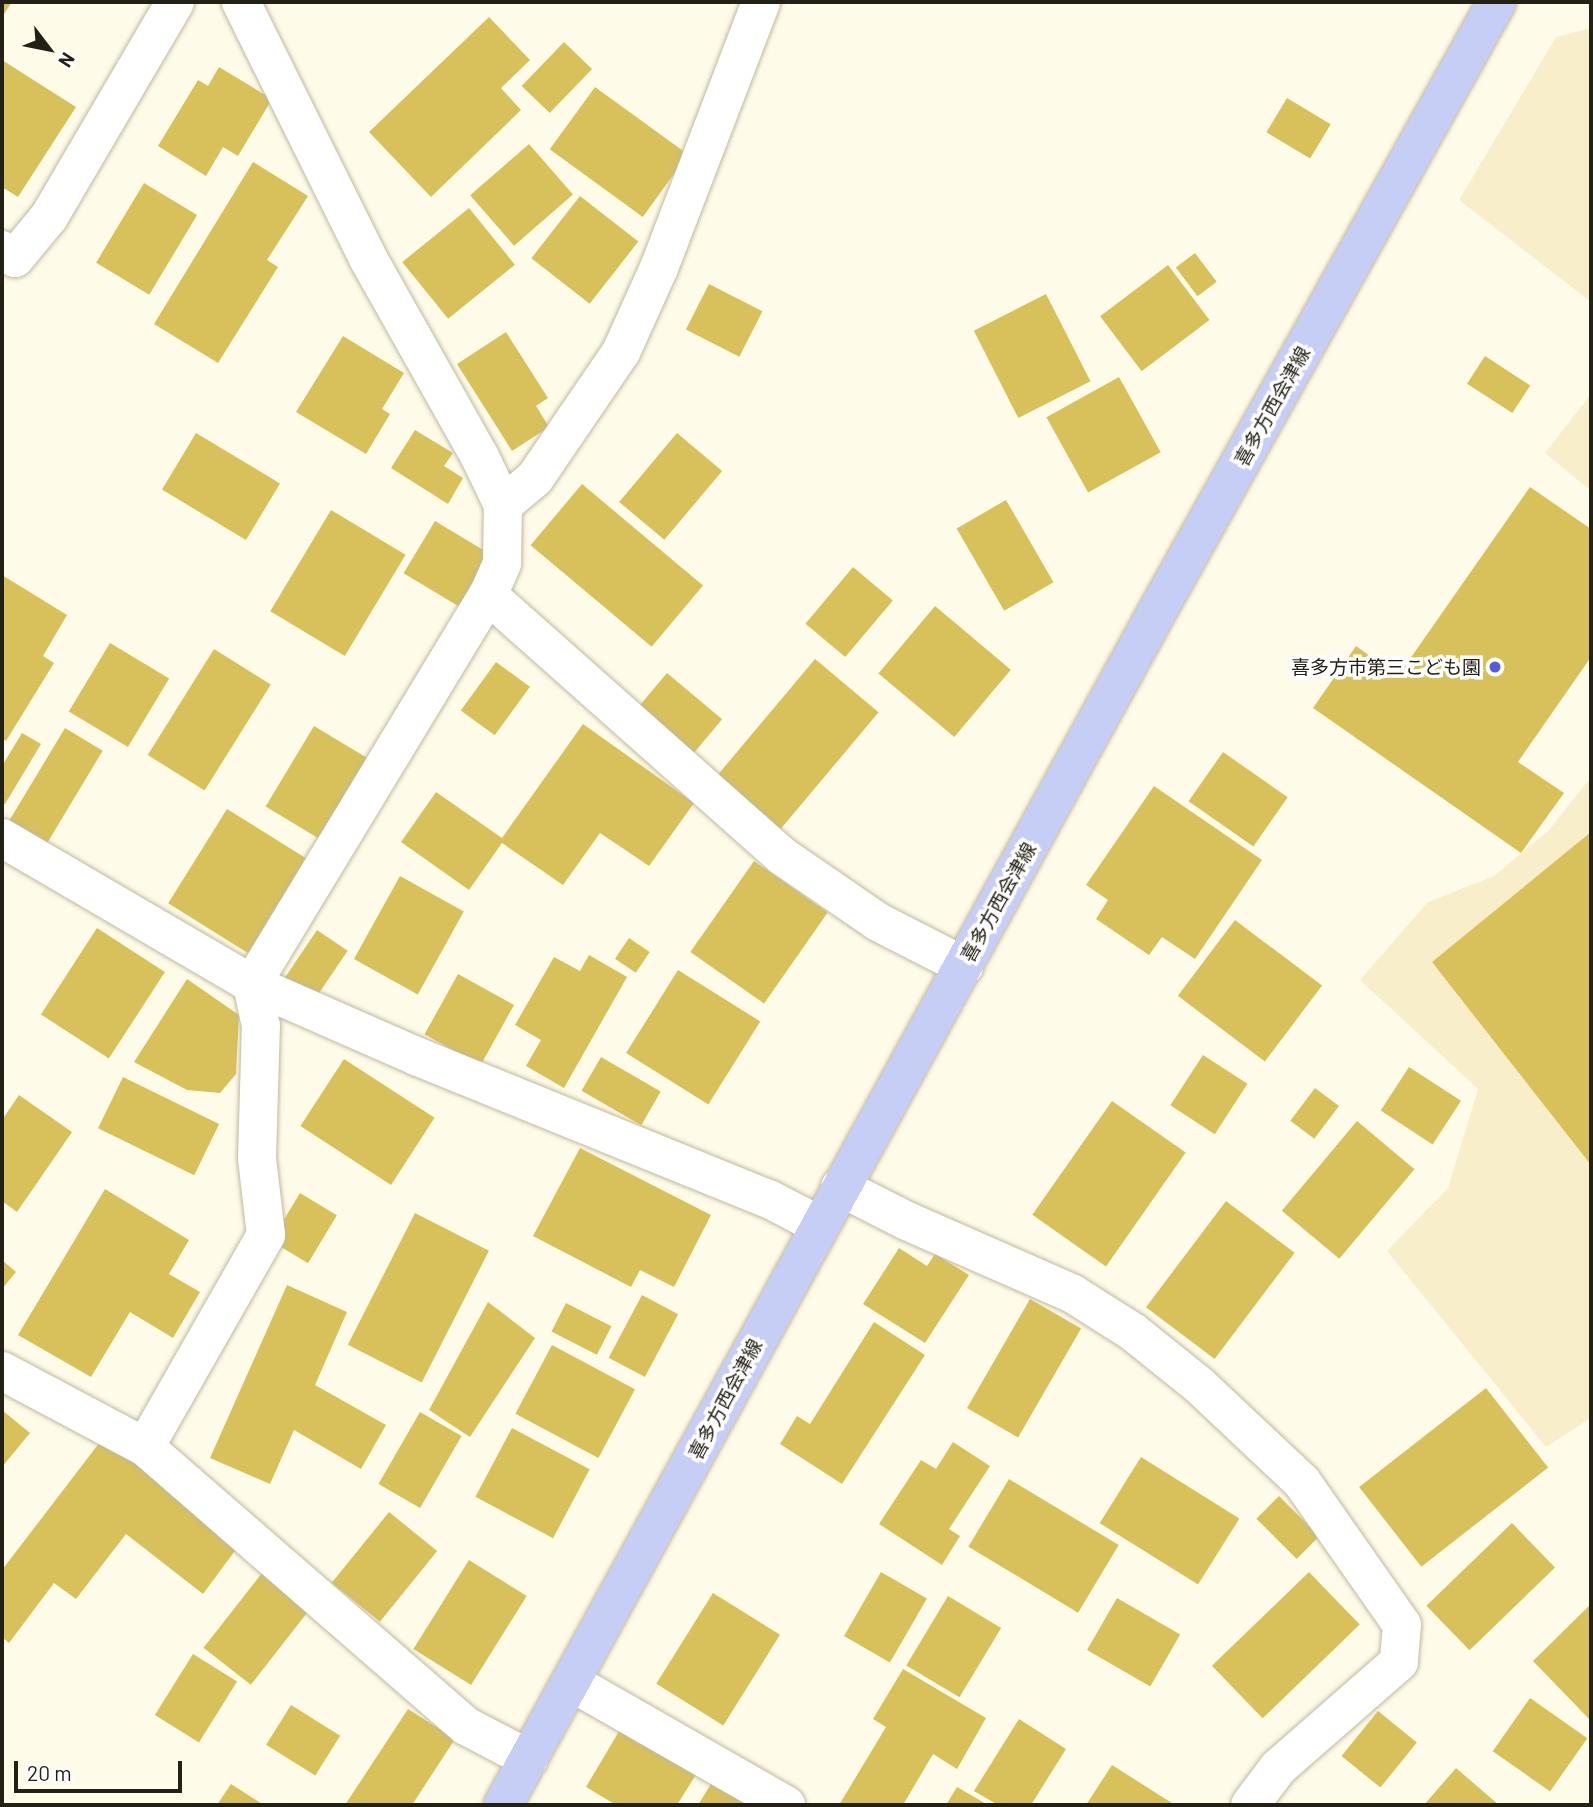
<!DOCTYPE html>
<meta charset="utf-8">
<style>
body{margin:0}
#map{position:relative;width:1593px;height:1807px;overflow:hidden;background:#fffbe9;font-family:Barlow,"Noto Sans JP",sans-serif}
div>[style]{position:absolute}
.built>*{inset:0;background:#f8efca}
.building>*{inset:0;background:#d8c15b;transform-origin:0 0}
.roads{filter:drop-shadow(0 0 2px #c0b99c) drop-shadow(0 0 2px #c0b99c)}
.minor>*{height:38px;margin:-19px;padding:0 19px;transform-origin:19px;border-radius:19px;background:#fff}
.major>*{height:38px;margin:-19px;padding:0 19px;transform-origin:19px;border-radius:19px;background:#c7cef6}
.dots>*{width:19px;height:19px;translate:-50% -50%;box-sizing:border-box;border:4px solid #fff;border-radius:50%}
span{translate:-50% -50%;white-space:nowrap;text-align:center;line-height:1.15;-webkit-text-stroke:7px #fff;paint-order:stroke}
.street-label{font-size:19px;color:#232015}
.poi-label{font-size:19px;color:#232015}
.right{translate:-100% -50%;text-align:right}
.frame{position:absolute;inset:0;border:4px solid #232015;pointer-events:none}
.north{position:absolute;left:14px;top:14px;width:70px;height:70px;-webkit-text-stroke:5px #fff;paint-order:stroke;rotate:122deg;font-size:19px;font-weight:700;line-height:28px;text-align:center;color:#232015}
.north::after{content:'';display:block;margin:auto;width:24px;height:32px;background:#232015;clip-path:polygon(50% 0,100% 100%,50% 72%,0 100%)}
.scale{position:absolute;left:14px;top:1761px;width:168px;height:32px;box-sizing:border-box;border:4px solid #232015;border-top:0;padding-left:9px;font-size:21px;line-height:24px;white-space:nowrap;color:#232015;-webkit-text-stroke:5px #fff;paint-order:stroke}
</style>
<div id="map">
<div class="built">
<i style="clip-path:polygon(1591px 28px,1591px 302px,1459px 200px,1556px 37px)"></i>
<i style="clip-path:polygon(1591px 394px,1591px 491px,1545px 453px)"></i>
<i style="clip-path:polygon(1591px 777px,1591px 1418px,1546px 1447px,1387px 1251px,1448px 1188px,1478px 1089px,1360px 980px,1428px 902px,1494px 876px,1548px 831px)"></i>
</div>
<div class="building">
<i style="clip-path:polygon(2px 2px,12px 2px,2px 17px)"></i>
<i style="clip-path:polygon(489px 17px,530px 60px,501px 88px,521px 110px,431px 197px,369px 132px)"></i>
<i style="left:564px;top:42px;width:39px;height:61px;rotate:44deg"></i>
<i style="clip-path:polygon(2px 60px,76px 107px,18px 197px,2px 187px)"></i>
<i style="clip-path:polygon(219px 67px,272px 99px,238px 156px,223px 147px,206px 176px,158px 146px,198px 80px,208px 86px)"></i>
<i style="left:595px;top:87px;width:115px;height:77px;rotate:36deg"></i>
<i style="left:1287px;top:98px;width:51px;height:40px;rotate:31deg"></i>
<i style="left:529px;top:144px;width:67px;height:78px;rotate:49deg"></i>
<i style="clip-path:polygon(253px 162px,308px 196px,267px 260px,278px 267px,218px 363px,154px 324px)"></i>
<i style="left:144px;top:183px;width:62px;height:93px;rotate:31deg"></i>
<i style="left:580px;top:196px;width:74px;height:79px;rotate:38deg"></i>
<i style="left:469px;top:208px;width:73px;height:86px;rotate:51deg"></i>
<i style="left:1195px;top:253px;width:36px;height:24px;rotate:53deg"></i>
<i style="left:1168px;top:265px;width:69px;height:85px;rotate:53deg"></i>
<i style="left:709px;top:284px;width:60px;height:51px;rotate:27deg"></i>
<i style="left:1046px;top:294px;width:98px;height:81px;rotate:63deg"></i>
<i style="clip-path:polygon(506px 332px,548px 398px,536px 406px,549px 427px,512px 451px,457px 364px)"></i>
<i style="clip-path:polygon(343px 336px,404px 373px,382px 409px,390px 414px,366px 454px,296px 412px)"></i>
<i style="left:1485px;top:356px;width:54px;height:33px;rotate:33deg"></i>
<i style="left:1119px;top:377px;width:86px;height:83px;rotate:61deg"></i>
<i style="clip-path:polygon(415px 430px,453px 453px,444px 466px,463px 478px,448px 504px,391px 468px)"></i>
<i style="left:196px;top:433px;width:98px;height:66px;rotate:31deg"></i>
<i style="left:677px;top:433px;width:59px;height:90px;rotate:40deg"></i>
<i style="left:582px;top:484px;width:158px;height:80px;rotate:40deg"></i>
<i style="clip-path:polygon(1530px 487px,1591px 529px,1591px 657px,1518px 762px,1564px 793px,1521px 853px,1313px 708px,1356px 646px,1398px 676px)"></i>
<i style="left:1006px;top:500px;width:95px;height:57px;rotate:60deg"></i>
<i style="left:331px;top:510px;width:87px;height:118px;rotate:31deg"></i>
<i style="left:435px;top:521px;width:66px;height:61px;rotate:31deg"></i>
<i style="left:853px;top:567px;width:52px;height:74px;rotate:40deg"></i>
<i style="clip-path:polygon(2px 575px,67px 615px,43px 656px,54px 663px,6px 741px,2px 738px)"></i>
<i style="left:935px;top:606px;width:99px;height:88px;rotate:40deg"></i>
<i style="left:110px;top:643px;width:69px;height:80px;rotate:31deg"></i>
<i style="left:214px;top:649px;width:67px;height:125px;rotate:32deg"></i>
<i style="left:815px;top:659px;width:83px;height:155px;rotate:40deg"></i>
<i style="left:496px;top:662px;width:42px;height:60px;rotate:36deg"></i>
<i style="left:667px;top:673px;width:72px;height:52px;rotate:40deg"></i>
<i style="clip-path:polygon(583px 724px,694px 803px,649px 866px,600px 833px,563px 885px,502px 843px,469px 890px,401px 842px,436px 792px,502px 838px)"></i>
<i style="left:314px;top:726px;width:77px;height:94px;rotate:31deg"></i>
<i style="left:65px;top:728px;width:44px;height:108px;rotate:31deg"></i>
<i style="clip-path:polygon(22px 733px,41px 744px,5px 804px,2px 803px,2px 766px)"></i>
<i style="left:1223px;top:752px;width:79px;height:60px;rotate:35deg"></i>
<i style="clip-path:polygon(1154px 786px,1262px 860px,1195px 959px,1162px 937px,1149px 955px,1096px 919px,1108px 900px,1086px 885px)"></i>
<i style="left:227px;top:809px;width:102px;height:111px;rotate:32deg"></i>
<i style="clip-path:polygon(1591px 832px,1591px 1165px,1432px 962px)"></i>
<i style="left:754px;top:861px;width:90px;height:111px;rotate:35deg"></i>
<i style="left:400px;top:876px;width:73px;height:95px;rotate:29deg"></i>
<i style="left:1235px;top:920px;width:109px;height:95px;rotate:37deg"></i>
<i style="left:97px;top:928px;width:81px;height:103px;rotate:33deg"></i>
<i style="left:317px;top:930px;width:37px;height:59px;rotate:34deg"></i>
<i style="left:629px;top:938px;width:25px;height:25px;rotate:34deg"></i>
<i style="clip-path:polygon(589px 955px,627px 977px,564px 1088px,526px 1066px,541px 1040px,515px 1025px,554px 957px,580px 971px)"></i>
<i style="left:678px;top:970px;width:97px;height:98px;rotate:32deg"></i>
<i style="left:458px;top:974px;width:64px;height:69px;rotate:29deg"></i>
<i style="clip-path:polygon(187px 979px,239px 1015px,236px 1074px,220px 1093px,187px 1090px,134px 1062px)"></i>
<i style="left:1203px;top:1055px;width:53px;height:60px;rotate:33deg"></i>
<i style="left:601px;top:1057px;width:69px;height:39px;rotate:30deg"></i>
<i style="left:344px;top:1059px;width:108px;height:80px;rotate:33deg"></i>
<i style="left:1409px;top:1067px;width:62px;height:52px;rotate:33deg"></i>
<i style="left:123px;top:1077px;width:107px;height:57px;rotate:26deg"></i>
<i style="left:1315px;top:1088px;width:30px;height:41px;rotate:37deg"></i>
<i style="clip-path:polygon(19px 1095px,72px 1132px,17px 1212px,2px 1201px,2px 1120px)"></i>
<i style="left:1112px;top:1101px;width:90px;height:139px;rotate:35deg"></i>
<i style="left:1357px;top:1121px;width:75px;height:117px;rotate:40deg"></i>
<i style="clip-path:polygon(580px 1148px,711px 1215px,674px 1287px,640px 1270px,631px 1287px,533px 1236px)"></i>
<i style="clip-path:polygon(105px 1189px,189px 1240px,169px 1274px,200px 1292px,173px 1338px,130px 1312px,91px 1377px,18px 1335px)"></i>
<i style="left:300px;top:1193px;width:43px;height:56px;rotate:31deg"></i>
<i style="left:1226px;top:1201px;width:86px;height:133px;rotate:37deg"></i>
<i style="left:415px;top:1213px;width:83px;height:148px;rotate:27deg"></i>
<i style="clip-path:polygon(899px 1248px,927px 1266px,935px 1254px,969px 1275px,925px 1343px,863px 1304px)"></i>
<i style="clip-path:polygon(2px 1260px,16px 1272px,2px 1289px)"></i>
<i style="clip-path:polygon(287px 1285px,347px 1312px,315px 1385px,386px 1425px,361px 1469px,294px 1430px,270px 1484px,210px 1458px)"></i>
<i style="left:642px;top:1295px;width:41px;height:71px;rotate:28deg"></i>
<i style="left:1030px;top:1299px;width:59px;height:126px;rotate:30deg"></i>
<i style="clip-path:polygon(488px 1302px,535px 1338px,470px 1437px,429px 1410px)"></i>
<i style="left:566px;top:1303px;width:51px;height:32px;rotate:27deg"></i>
<i style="clip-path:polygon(874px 1322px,925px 1355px,842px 1484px,780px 1444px,797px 1416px,810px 1424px)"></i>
<i style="left:552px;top:1345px;width:94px;height:78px;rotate:28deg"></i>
<i style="left:1486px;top:1388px;width:101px;height:161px;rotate:52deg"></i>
<i style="clip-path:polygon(2px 1410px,30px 1433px,2px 1467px)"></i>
<i style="left:420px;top:1412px;width:48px;height:83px;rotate:30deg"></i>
<i style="left:512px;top:1428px;width:88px;height:78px;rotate:28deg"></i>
<i style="clip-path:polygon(103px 1438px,240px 1544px,203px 1594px,126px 1534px,76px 1599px,54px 1583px,9px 1643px,2px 1637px,2px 1570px)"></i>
<i style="clip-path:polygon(953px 1442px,990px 1466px,949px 1529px,960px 1536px,942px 1565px,879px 1524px,921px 1460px,936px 1469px)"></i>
<i style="left:1141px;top:1457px;width:116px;height:78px;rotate:32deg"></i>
<i style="left:1009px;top:1479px;width:128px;height:79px;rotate:31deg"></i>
<i style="left:1279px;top:1496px;width:57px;height:32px;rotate:45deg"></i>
<i style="left:389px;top:1512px;width:62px;height:91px;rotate:39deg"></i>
<i style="left:1512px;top:1523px;width:62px;height:119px;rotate:46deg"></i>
<i style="left:469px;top:1560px;width:68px;height:105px;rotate:32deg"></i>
<i style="left:881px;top:1572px;width:53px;height:74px;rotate:30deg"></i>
<i style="left:1309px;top:1572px;width:73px;height:135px;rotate:46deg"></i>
<i style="left:262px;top:1573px;width:60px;height:95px;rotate:38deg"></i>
<i style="left:713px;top:1593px;width:79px;height:107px;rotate:32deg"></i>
<i style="left:948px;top:1596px;width:62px;height:81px;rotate:31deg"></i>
<i style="left:1117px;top:1598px;width:73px;height:60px;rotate:30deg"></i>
<i style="clip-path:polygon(1591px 1604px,1591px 1721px,1533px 1661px)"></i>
<i style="left:193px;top:1654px;width:52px;height:72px;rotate:32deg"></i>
<i style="clip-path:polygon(903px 1669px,986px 1718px,957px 1769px,933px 1754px,903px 1805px,839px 1805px,886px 1727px,873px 1719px)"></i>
<i style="left:1530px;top:1698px;width:70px;height:65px;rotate:35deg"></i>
<i style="left:291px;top:1705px;width:58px;height:47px;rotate:32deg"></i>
<i style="clip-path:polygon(408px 1709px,455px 1739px,412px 1805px,345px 1805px)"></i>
<i style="left:1378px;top:1711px;width:50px;height:58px;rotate:39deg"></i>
<i style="clip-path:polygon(1019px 1719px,1066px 1749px,1031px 1805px,998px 1805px,974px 1791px)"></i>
<i style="clip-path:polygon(621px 1728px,697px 1773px,677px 1805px,616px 1805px,586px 1787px)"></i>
<i style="clip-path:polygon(1112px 1765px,1175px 1805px,1086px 1805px)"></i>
<i style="clip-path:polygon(1456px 1768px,1499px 1805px,1424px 1805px)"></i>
<i style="clip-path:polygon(714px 1779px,758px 1805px,698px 1805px)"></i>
<i style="clip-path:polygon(231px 1784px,264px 1805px,217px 1805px)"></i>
<i style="clip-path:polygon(957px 1787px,988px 1805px,946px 1805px)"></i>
</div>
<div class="roads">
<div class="minor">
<i style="left:2px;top:250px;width:15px;rotate:32deg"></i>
<i style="left:15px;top:258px;width:53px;rotate:-50.3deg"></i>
<i style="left:49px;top:217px;width:249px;rotate:-59.6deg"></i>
<i style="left:503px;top:505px;width:42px;rotate:-40.2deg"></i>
<i style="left:535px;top:478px;width:153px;rotate:-55.7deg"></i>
<i style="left:621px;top:352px;width:92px;rotate:-65.7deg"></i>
<i style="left:659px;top:268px;width:285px;rotate:-69deg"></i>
<i style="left:488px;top:595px;width:393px;rotate:41.6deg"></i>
<i style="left:782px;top:856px;width:116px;rotate:34.5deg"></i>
<i style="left:878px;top:922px;width:97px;rotate:27.1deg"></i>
<i style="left:2px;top:838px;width:290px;rotate:30.3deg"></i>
<i style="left:252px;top:984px;width:179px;rotate:23.7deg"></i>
<i style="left:416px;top:1056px;width:381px;rotate:22.1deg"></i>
<i style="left:769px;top:1199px;width:56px;rotate:27.5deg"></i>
<i style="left:840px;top:1187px;width:75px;rotate:26.9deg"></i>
<i style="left:907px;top:1221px;width:181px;rotate:23.7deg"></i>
<i style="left:1073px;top:1294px;width:71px;rotate:32.3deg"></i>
<i style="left:1133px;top:1332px;width:85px;rotate:38.8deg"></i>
<i style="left:1199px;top:1385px;width:141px;rotate:43.3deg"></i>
<i style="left:1302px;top:1482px;width:174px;rotate:55deg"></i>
<i style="left:1402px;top:1625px;width:37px;rotate:95deg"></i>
<i style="left:1399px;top:1662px;width:161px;rotate:138.8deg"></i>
<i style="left:1278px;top:1768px;width:46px;rotate:127.1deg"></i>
<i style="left:2px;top:1371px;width:162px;rotate:28deg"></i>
<i style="left:145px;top:1447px;width:425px;rotate:41deg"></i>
<i style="left:466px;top:1726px;width:71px;rotate:27.6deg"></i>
<i style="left:145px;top:1447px;width:244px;rotate:-60.3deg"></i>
<i style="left:266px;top:1235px;width:78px;rotate:-96.7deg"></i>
<i style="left:257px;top:1158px;width:132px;rotate:-88.3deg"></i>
<i style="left:261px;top:1026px;width:43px;rotate:-102.1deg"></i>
<i style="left:252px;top:984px;width:455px;rotate:-58.8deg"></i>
<i style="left:488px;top:595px;width:35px;rotate:-66deg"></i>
<i style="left:502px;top:563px;width:58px;rotate:-89deg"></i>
<i style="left:503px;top:505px;width:53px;rotate:-115.6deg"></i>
<i style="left:480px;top:457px;width:228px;rotate:-119.4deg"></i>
<i style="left:368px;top:258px;width:286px;rotate:-116.4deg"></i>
<i style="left:571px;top:1682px;width:248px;rotate:29.8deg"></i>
</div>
<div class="major">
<i style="left:503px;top:1805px;width:1352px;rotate:-61.27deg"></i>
<i style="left:1153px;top:619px;width:706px;rotate:-60.86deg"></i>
</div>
</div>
<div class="dots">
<i style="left:1495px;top:667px;background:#565dd4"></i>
</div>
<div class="street-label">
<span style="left:1272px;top:406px;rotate:-61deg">喜多方西会津線</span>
<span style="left:998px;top:902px;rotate:-61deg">喜多方西会津線</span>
<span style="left:725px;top:1399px;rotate:-62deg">喜多方西会津線</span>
</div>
<div class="poi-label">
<span class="right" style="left:1481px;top:667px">喜多方市第三こども園</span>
</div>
<div class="frame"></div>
<div class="north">N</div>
<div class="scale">20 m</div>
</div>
